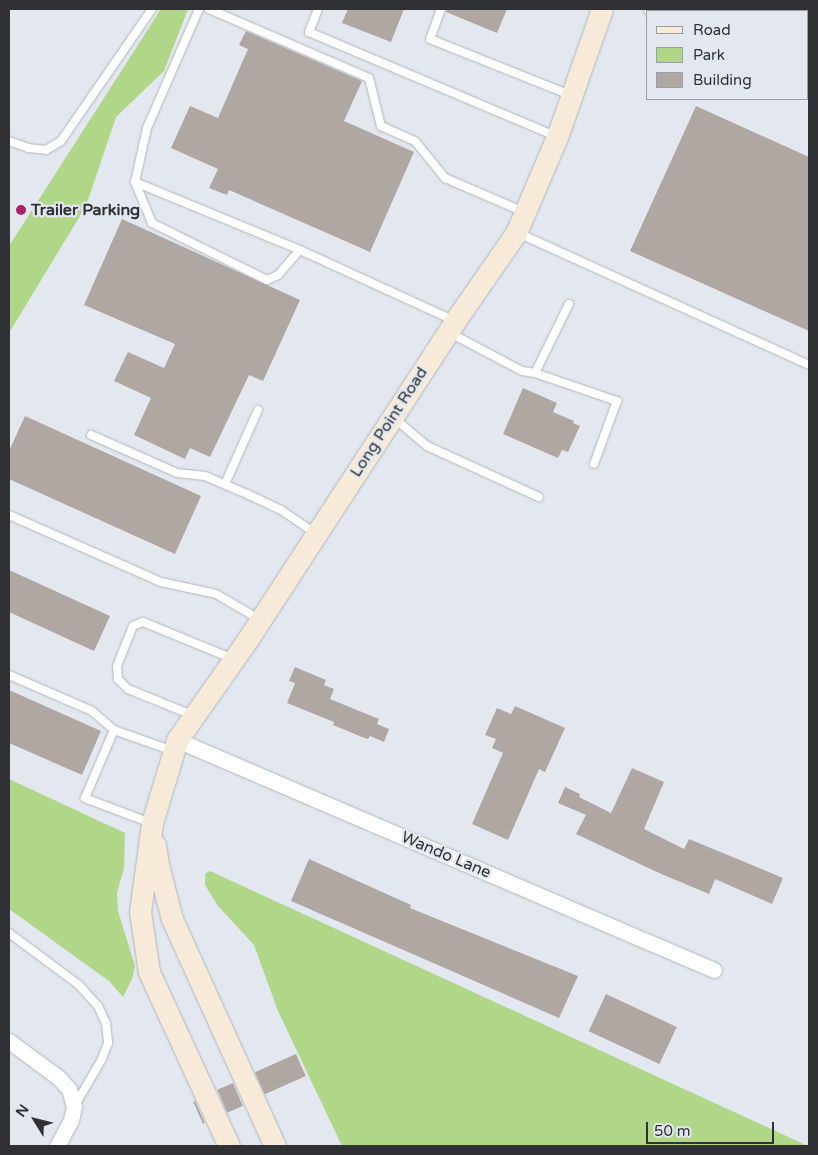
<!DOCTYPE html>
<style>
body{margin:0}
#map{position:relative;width:818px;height:1155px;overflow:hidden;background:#e3e8f0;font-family:"Varela Round",sans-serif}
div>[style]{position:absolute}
.green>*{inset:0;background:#b0d687}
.building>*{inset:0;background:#b0a7a2;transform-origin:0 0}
.roads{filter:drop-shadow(0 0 1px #b1b6be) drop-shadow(0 0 1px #b1b6be)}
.lane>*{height:8px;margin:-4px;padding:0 4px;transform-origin:4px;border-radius:4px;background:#fff}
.street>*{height:15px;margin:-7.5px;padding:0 7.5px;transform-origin:7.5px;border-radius:7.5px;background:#fff}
.secondary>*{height:21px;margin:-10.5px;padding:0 10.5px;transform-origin:10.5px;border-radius:10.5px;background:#f7ead8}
.dots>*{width:14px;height:14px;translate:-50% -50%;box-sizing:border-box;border:2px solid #e3e8f0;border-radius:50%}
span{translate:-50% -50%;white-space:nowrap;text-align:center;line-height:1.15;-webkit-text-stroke:4.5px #e3e8f0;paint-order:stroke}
.poi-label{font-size:16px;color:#2f3134;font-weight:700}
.left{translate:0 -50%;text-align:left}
.street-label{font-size:16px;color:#2f3134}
.frame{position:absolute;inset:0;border:10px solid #2f3134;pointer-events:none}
.legend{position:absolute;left:646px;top:10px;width:162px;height:90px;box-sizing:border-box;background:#e3e8f0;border:1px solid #9b9fa5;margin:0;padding:6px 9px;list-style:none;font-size:15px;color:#2f3134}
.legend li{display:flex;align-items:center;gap:10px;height:25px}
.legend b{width:25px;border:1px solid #9b9fa5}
.north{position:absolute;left:10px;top:1095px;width:50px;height:50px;-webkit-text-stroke:4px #e3e8f0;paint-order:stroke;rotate:306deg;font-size:14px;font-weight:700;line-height:20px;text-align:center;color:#2f3134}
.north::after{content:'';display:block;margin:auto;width:18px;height:22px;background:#2f3134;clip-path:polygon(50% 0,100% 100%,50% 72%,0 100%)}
.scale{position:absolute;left:646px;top:1122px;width:128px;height:22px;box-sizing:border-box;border:2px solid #2f3134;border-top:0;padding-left:6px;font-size:15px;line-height:18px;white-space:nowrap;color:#2f3134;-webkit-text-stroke:4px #e3e8f0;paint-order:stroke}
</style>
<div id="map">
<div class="green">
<i style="clip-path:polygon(161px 9px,188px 9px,164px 71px,116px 117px,86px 206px,9px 333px,9px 246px)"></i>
<i style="clip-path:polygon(9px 779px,125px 833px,124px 868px,117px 893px,118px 911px,135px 966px,132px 979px,123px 997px,109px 981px,9px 909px)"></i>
<i style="clip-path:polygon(210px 871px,808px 1146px,342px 1146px,278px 1011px,254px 945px,218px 906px,205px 885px,205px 874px)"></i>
</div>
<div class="building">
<i style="clip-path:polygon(348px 9px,404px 9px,391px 42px,342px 23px)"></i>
<i style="clip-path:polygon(447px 9px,507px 9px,497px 33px,446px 12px)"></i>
<i style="clip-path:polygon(246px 31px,362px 81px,344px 121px,414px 152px,370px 252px,229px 190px,227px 195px,209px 188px,218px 169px,171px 148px,190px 106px,218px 118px,248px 49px,239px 45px)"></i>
<i style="clip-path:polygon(696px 106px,809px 157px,809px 331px,630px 251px)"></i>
<i style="clip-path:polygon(122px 219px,300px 300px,263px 381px,249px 375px,210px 457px,190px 448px,185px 459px,134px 435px,151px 398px,114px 381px,128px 352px,164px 368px,175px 344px,84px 305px)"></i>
<i style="clip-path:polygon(523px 388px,557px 403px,553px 412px,574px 421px,573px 423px,580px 426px,568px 452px,562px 450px,558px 458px,503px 434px)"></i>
<i style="clip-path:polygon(25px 416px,201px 496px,175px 554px,9px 479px,9px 451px)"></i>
<i style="clip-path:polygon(9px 570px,110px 616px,94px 651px,9px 612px)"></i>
<i style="clip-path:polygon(295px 667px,326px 680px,324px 685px,334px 689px,330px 699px,379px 719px,377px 724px,389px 729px,384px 742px,370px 736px,368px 739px,362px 737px,333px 725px,334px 722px,287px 703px,295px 683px,289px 681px)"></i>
<i style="clip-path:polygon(9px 690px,101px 731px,82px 775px,9px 743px)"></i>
<i style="clip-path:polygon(515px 706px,565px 728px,545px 772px,539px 769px,508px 840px,472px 824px,503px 753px,492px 748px,496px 739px,485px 735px,497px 708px,511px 714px)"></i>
<i style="clip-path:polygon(632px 768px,664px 782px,644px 829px,684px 849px,689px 839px,783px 878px,772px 904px,715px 879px,709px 894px,659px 873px,576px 834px,586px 815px,558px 803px,565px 787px,580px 794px,579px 797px,611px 813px)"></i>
<i style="clip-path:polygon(309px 859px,411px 905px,410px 908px,578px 976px,559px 1018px,291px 901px)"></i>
<i style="left:606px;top:994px;width:78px;height:41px;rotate:25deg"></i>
<i style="left:296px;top:1054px;width:24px;height:45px;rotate:66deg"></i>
<i style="left:233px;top:1083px;width:25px;height:17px;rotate:67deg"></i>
<i style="left:195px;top:1101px;width:24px;height:2px;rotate:66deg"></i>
</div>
<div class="roads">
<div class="lane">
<i style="left:199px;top:9px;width:130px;rotate:113.6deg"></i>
<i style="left:147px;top:128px;width:55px;rotate:102.5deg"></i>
<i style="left:135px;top:182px;width:44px;rotate:67.5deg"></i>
<i style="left:152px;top:223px;width:128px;rotate:26.4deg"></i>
<i style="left:267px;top:280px;width:12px;rotate:-24deg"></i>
<i style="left:278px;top:275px;width:33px;rotate:-49deg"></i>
<i style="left:209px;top:9px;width:174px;rotate:23.3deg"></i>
<i style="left:369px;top:78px;width:49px;rotate:76deg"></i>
<i style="left:381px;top:126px;width:37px;rotate:24deg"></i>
<i style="left:415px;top:141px;width:48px;rotate:51deg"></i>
<i style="left:445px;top:178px;width:86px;rotate:23.3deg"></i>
<i style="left:318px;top:9px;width:25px;rotate:111deg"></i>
<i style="left:309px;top:32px;width:267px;rotate:22.9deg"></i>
<i style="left:441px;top:9px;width:32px;rotate:110deg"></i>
<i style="left:430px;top:39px;width:151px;rotate:21.8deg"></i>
<i style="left:9px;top:141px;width:20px;rotate:20deg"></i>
<i style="left:28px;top:148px;width:18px;rotate:6deg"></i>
<i style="left:46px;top:150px;width:17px;rotate:-31deg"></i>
<i style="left:61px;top:141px;width:160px;rotate:-55.4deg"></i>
<i style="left:135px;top:182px;width:178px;rotate:22.4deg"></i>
<i style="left:300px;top:250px;width:168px;rotate:24.6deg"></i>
<i style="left:518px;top:233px;width:320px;rotate:24.4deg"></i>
<i style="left:450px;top:333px;width:81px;rotate:27.8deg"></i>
<i style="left:522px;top:371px;width:13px;rotate:9deg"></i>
<i style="left:535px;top:373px;width:77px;rotate:-63.8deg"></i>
<i style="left:535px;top:373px;width:87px;rotate:18.9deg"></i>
<i style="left:617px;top:401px;width:67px;rotate:110.1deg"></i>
<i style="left:394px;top:418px;width:43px;rotate:40.3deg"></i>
<i style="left:427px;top:446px;width:123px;rotate:24.5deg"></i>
<i style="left:91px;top:435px;width:94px;rotate:23.8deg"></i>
<i style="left:177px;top:473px;width:28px;rotate:6deg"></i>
<i style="left:205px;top:476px;width:46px;rotate:23.2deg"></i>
<i style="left:247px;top:494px;width:38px;rotate:25deg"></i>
<i style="left:281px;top:510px;width:41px;rotate:34.1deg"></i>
<i style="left:225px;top:484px;width:81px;rotate:-66deg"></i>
<i style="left:9px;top:515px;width:166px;rotate:23.8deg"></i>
<i style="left:161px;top:582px;width:56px;rotate:12.3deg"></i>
<i style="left:216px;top:594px;width:50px;rotate:30.2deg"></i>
<i style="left:9px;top:675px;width:90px;rotate:23.4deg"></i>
<i style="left:92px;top:711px;width:29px;rotate:41deg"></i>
<i style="left:192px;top:715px;width:69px;rotate:-157.9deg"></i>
<i style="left:128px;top:689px;width:14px;rotate:-135deg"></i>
<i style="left:118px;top:679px;width:13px;rotate:-94deg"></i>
<i style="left:117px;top:666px;width:43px;rotate:-68.2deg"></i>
<i style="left:133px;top:626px;width:11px;rotate:-22deg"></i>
<i style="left:143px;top:622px;width:97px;rotate:22.3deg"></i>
<i style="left:151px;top:823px;width:71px;rotate:-159.3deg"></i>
<i style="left:85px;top:798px;width:74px;rotate:-66.9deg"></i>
<i style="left:114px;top:730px;width:63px;rotate:19.6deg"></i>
<i style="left:9px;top:933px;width:87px;rotate:36.6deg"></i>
<i style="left:79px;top:985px;width:28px;rotate:48deg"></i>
<i style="left:98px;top:1006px;width:19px;rotate:65deg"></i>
<i style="left:106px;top:1023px;width:20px;rotate:84deg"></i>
<i style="left:108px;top:1043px;width:17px;rotate:111deg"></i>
<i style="left:102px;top:1059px;width:53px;rotate:120.4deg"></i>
</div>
<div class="street">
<i style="left:651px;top:9px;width:4px;rotate:27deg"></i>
<i style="left:698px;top:9px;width:9px;rotate:13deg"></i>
<i style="left:807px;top:62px;width:2px;rotate:27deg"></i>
<i style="left:177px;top:740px;width:584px;rotate:23.19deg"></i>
<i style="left:9px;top:1041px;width:62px;rotate:36.5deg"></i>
<i style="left:59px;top:1078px;width:15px;rotate:48deg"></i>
<i style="left:69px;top:1089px;width:18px;rotate:74deg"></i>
<i style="left:74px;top:1106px;width:14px;rotate:102deg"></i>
<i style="left:71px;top:1120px;width:30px;rotate:118deg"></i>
</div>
<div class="secondary">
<i style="left:155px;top:845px;width:24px;rotate:81deg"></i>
<i style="left:159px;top:869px;width:52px;rotate:75.4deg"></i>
<i style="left:172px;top:919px;width:249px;rotate:65.6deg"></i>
<i style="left:229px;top:1146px;width:192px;rotate:-114.7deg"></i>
<i style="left:149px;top:972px;width:61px;rotate:-98.5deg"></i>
<i style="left:140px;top:912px;width:90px;rotate:-82.3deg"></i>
<i style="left:152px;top:823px;width:87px;rotate:-73.2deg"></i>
<i style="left:177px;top:740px;width:120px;rotate:-54.9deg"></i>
<i style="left:246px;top:642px;width:383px;rotate:-56.9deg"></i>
<i style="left:455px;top:321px;width:107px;rotate:-55.3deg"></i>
<i style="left:516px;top:233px;width:104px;rotate:-66.9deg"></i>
<i style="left:557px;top:137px;width:136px;rotate:-70.6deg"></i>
</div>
</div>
<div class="dots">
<i style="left:21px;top:210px;background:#a9236b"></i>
</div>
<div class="poi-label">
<span class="left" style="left:31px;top:210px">Trailer Parking</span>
</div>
<div class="street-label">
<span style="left:389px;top:422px;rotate:-57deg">Long Point Road</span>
<span style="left:446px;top:855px;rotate:23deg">Wando Lane</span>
</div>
<div class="frame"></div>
<ul class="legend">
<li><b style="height:6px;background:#f7ead8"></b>Road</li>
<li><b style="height:14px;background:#b0d687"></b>Park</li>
<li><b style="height:14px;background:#b0a7a2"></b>Building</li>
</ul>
<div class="north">N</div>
<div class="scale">50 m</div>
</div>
